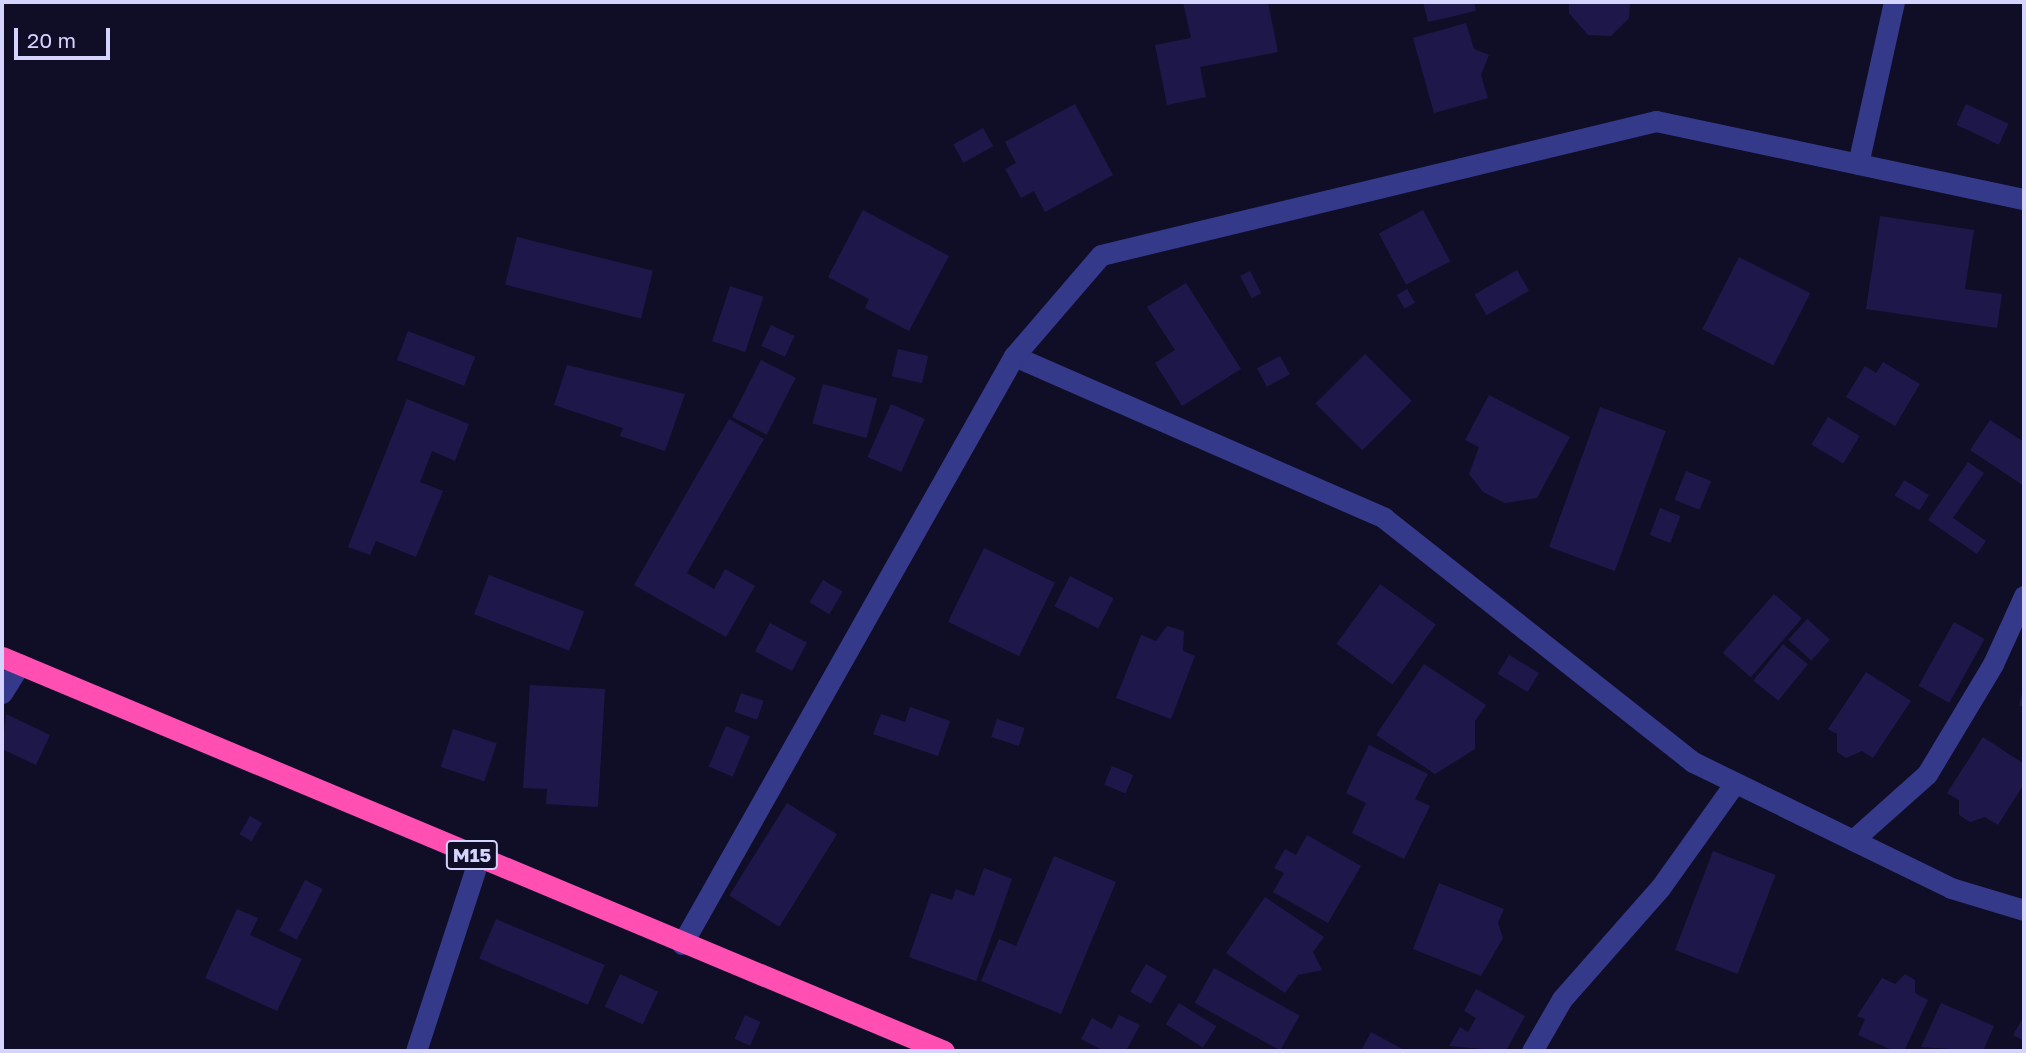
<!DOCTYPE html>
<style>
body{margin:0}
#map{position:relative;width:2026px;height:1053px;overflow:hidden;background:#100d27;font-family:"Golos Text",sans-serif}
div>[style]{position:absolute}
.building>*{inset:0;background:#1e184a;transform-origin:0 0}
.minor>*{height:21px;margin:-10.5px;padding:0 10.5px;transform-origin:10.5px;border-radius:10.5px;background:#35398a}
.highway>*{height:21px;margin:-10.5px;padding:0 10.5px;transform-origin:10.5px;border-radius:10.5px;background:#ff4fb3}
span{translate:-50% -50%;white-space:nowrap;text-align:center;line-height:1.15;-webkit-text-stroke:5px #100d27;paint-order:stroke}
.shield-label span{padding:2px 5px;background:#100d27;border:2px solid;border-radius:5px;-webkit-text-stroke-width:0}
.shield-label{font-size:19px;color:#d5d4ff;font-weight:700}
.frame{position:absolute;inset:0;border:4px solid #d5d4ff;pointer-events:none}
.scale{position:absolute;left:14px;top:28px;width:96px;height:32px;box-sizing:border-box;border:4px solid #d5d4ff;border-top:0;padding-left:9px;font-size:21px;line-height:24px;white-space:nowrap;color:#d5d4ff;-webkit-text-stroke:5px #100d27;paint-order:stroke}
</style>
<div id="map">
<div class="building">
<i style="clip-path:polygon(1183px 2px,1268px 2px,1278px 52px,1200px 67px,1206px 97px,1167px 105px,1155px 45px,1191px 38px)"></i>
<i style="clip-path:polygon(1423px 2px,1474px 2px,1476px 11px,1428px 22px)"></i>
<i style="clip-path:polygon(1569px 2px,1630px 2px,1629px 18px,1611px 36px,1588px 35px,1569px 13px)"></i>
<i style="clip-path:polygon(1466px 23px,1474px 49px,1489px 55px,1481px 75px,1488px 98px,1434px 113px,1413px 38px)"></i>
<i style="clip-path:polygon(1075px 104px,1113px 175px,1045px 212px,1034px 191px,1021px 198px,1005px 169px,1016px 163px,1005px 142px)"></i>
<i style="left:1966px;top:104px;width:47px;height:23px;rotate:25deg"></i>
<i style="left:983px;top:128px;width:21px;height:34px;rotate:61deg"></i>
<i style="clip-path:polygon(863px 210px,949px 256px,909px 331px,865px 308px,869px 299px,828px 277px)"></i>
<i style="left:1423px;top:210px;width:58px;height:50px;rotate:62deg"></i>
<i style="clip-path:polygon(1880px 216px,1974px 230px,1965px 289px,2002px 294px,1997px 328px,1866px 309px)"></i>
<i style="left:517px;top:237px;width:140px;height:49px;rotate:14deg"></i>
<i style="left:1739px;top:257px;width:80px;height:81px;rotate:27deg"></i>
<i style="left:1517px;top:270px;width:24px;height:49px;rotate:60deg"></i>
<i style="left:1250px;top:271px;width:25px;height:11px;rotate:63deg"></i>
<i style="clip-path:polygon(1186px 283px,1241px 369px,1182px 406px,1155px 363px,1175px 350px,1147px 307px)"></i>
<i style="left:730px;top:286px;width:35px;height:58px;rotate:18deg"></i>
<i style="left:1407px;top:289px;width:16px;height:12px;rotate:60deg"></i>
<i style="left:771px;top:325px;width:26px;height:23px;rotate:25deg"></i>
<i style="left:408px;top:331px;width:72px;height:31px;rotate:21deg"></i>
<i style="left:898px;top:349px;width:31px;height:28px;rotate:13deg"></i>
<i style="left:1365px;top:354px;width:66px;height:70px;rotate:45deg"></i>
<i style="left:1280px;top:356px;width:21px;height:26px;rotate:62deg"></i>
<i style="left:761px;top:360px;width:39px;height:64px;rotate:27deg"></i>
<i style="clip-path:polygon(1883px 362px,1920px 384px,1895px 426px,1846px 397px,1865px 366px,1876px 373px)"></i>
<i style="clip-path:polygon(567px 365px,685px 394px,665px 451px,620px 436px,623px 428px,554px 405px)"></i>
<i style="left:823px;top:384px;width:56px;height:41px;rotate:15deg"></i>
<i style="clip-path:polygon(1489px 395px,1570px 437px,1537px 498px,1505px 503px,1483px 492px,1469px 474px,1479px 447px,1465px 440px)"></i>
<i style="clip-path:polygon(407px 399px,469px 424px,455px 461px,432px 451px,420px 482px,443px 491px,416px 557px,376px 541px,370px 555px,348px 547px)"></i>
<i style="left:891px;top:404px;width:37px;height:58px;rotate:24deg"></i>
<i style="left:1600px;top:407px;width:70px;height:149px;rotate:20deg"></i>
<i style="left:1828px;top:417px;width:37px;height:32px;rotate:31deg"></i>
<i style="clip-path:polygon(729px 419px,764px 439px,687px 573px,714px 589px,725px 569px,755px 586px,726px 637px,634px 585px)"></i>
<i style="clip-path:polygon(1990px 420px,2024px 442px,2024px 486px,1970px 450px)"></i>
<i style="clip-path:polygon(1968px 462px,1984px 473px,1953px 518px,1986px 541px,1977px 554px,1928px 520px)"></i>
<i style="left:1686px;top:471px;width:27px;height:31px;rotate:22deg"></i>
<i style="left:1904px;top:480px;width:29px;height:18px;rotate:31deg"></i>
<i style="left:1660px;top:508px;width:22px;height:29px;rotate:21deg"></i>
<i style="left:984px;top:548px;width:79px;height:82px;rotate:26deg"></i>
<i style="left:489px;top:575px;width:102px;height:42px;rotate:21deg"></i>
<i style="left:1070px;top:576px;width:49px;height:34px;rotate:27deg"></i>
<i style="left:823px;top:580px;width:23px;height:26px;rotate:31deg"></i>
<i style="left:1380px;top:584px;width:69px;height:74px;rotate:36deg"></i>
<i style="left:1774px;top:594px;width:37px;height:78px;rotate:41deg"></i>
<i style="left:1807px;top:619px;width:31px;height:28px;rotate:42deg"></i>
<i style="left:1954px;top:622px;width:35px;height:73px;rotate:29deg"></i>
<i style="left:770px;top:623px;width:42px;height:32px;rotate:28deg"></i>
<i style="clip-path:polygon(1167px 626px,1184px 631px,1183px 651px,1195px 656px,1171px 719px,1116px 698px,1141px 635px,1156px 641px)"></i>
<i style="left:1783px;top:644px;width:32px;height:47px;rotate:39deg"></i>
<i style="left:1509px;top:655px;width:35px;height:22px;rotate:31deg"></i>
<i style="clip-path:polygon(1424px 664px,1486px 705px,1475px 721px,1475px 749px,1435px 774px,1376px 735px)"></i>
<i style="clip-path:polygon(1866px 672px,1911px 701px,1873px 758px,1862px 751px,1846px 758px,1837px 752px,1837px 734px,1828px 729px)"></i>
<i style="clip-path:polygon(530px 685px,605px 689px,598px 807px,546px 804px,547px 789px,523px 788px)"></i>
<i style="clip-path:polygon(2023px 689px,2024px 689px,2024px 707px,2019px 706px)"></i>
<i style="left:741px;top:693px;width:24px;height:20px;rotate:19deg"></i>
<i style="clip-path:polygon(910px 707px,950px 721px,938px 756px,873px 734px,881px 714px,905px 722px)"></i>
<i style="clip-path:polygon(6px 714px,50px 735px,36px 765px,2px 749px)"></i>
<i style="left:997px;top:719px;width:29px;height:19px;rotate:18deg"></i>
<i style="left:726px;top:726px;width:26px;height:44px;rotate:23deg"></i>
<i style="left:453px;top:729px;width:46px;height:40px;rotate:18deg"></i>
<i style="clip-path:polygon(1983px 737px,2024px 764px,2024px 784px,1998px 825px,1985px 817px,1970px 822px,1959px 815px,1959px 800px,1947px 793px)"></i>
<i style="clip-path:polygon(1369px 745px,1428px 774px,1415px 799px,1430px 806px,1404px 859px,1352px 833px,1366px 803px,1346px 793px)"></i>
<i style="left:1112px;top:766px;width:23px;height:20px;rotate:23deg"></i>
<i style="left:787px;top:803px;width:59px;height:109px;rotate:32deg"></i>
<i style="left:250px;top:816px;width:14px;height:21px;rotate:30deg"></i>
<i style="clip-path:polygon(1307px 835px,1361px 866px,1328px 923px,1273px 892px,1284px 873px,1274px 868px,1285px 849px,1296px 855px)"></i>
<i style="left:1713px;top:851px;width:67px;height:106px;rotate:21deg"></i>
<i style="clip-path:polygon(1054px 856px,1116px 882px,1061px 1014px,981px 981px,999px 939px,1016px 946px)"></i>
<i style="clip-path:polygon(984px 868px,1012px 879px,976px 981px,909px 957px,931px 893px,952px 900px,956px 889px,974px 896px)"></i>
<i style="left:305px;top:880px;width:20px;height:57px;rotate:27deg"></i>
<i style="clip-path:polygon(1439px 883px,1504px 909px,1498px 923px,1503px 938px,1481px 976px,1413px 949px)"></i>
<i style="clip-path:polygon(1265px 897px,1324px 937px,1313px 952px,1322px 970px,1298px 975px,1285px 993px,1226px 953px)"></i>
<i style="clip-path:polygon(237px 909px,258px 918px,250px 935px,302px 959px,277px 1011px,205px 978px)"></i>
<i style="left:496px;top:919px;width:118px;height:43px;rotate:23deg"></i>
<i style="left:1146px;top:964px;width:24px;height:32px;rotate:30deg"></i>
<i style="left:1214px;top:968px;width:98px;height:40px;rotate:29deg"></i>
<i style="left:620px;top:974px;width:42px;height:36px;rotate:25deg"></i>
<i style="clip-path:polygon(1905px 974px,1915px 980px,1915px 993px,1928px 1000px,1904px 1051px,1894px 1051px,1858px 1035px,1865px 1019px,1857px 1016px,1882px 978px,1895px 984px)"></i>
<i style="clip-path:polygon(1476px 989px,1525px 1016px,1506px 1051px,1449px 1046px,1460px 1027px,1468px 1032px,1476px 1018px,1464px 1011px)"></i>
<i style="left:1179px;top:1003px;width:44px;height:25px;rotate:32deg"></i>
<i style="clip-path:polygon(1941px 1003px,1994px 1026px,1983px 1051px,1921px 1047px)"></i>
<i style="left:745px;top:1015px;width:17px;height:26px;rotate:24deg"></i>
<i style="clip-path:polygon(1119px 1015px,1140px 1025px,1126px 1051px,1104px 1051px,1081px 1039px,1092px 1018px,1112px 1029px)"></i>
<i style="clip-path:polygon(2024px 1016px,2024px 1041px,2013px 1035px)"></i>
<i style="clip-path:polygon(1371px 1032px,1406px 1051px,1361px 1051px)"></i>
</div>
<div class="minor">
<i style="left:1858px;top:164px;width:166px;rotate:-77.5deg"></i>
<i style="left:1014px;top:356px;width:404px;rotate:23.6deg"></i>
<i style="left:1384px;top:518px;width:394px;rotate:38.3deg"></i>
<i style="left:1693px;top:762px;width:287px;rotate:26deg"></i>
<i style="left:1951px;top:888px;width:76px;rotate:16.8deg"></i>
<i style="left:2px;top:693px;width:34px;rotate:-58deg"></i>
<i style="left:1853px;top:840px;width:99px;rotate:-41.7deg"></i>
<i style="left:1927px;top:774px;width:128px;rotate:-59deg"></i>
<i style="left:1993px;top:664px;width:75px;rotate:-65.5deg"></i>
<i style="left:682px;top:944px;width:675px;rotate:-60.55deg"></i>
<i style="left:1014px;top:356px;width:133px;rotate:-49.3deg"></i>
<i style="left:1101px;top:255px;width:571px;rotate:-13.57deg"></i>
<i style="left:1656px;top:121px;width:376px;rotate:12deg"></i>
<i style="left:416px;top:1051px;width:203px;rotate:-71.9deg"></i>
<i style="left:1532px;top:1051px;width:60px;rotate:-60deg"></i>
<i style="left:1562px;top:999px;width:148px;rotate:-48.6deg"></i>
<i style="left:1660px;top:888px;width:129px;rotate:-54.5deg"></i>
</div>
<div class="highway">
<i style="left:2px;top:657px;width:1021px;rotate:22.7deg"></i>
</div>
<div class="shield-label">
<span style="left:472px;top:855px">M15</span>
</div>
<div class="frame"></div>
<div class="scale">20 m</div>
</div>
